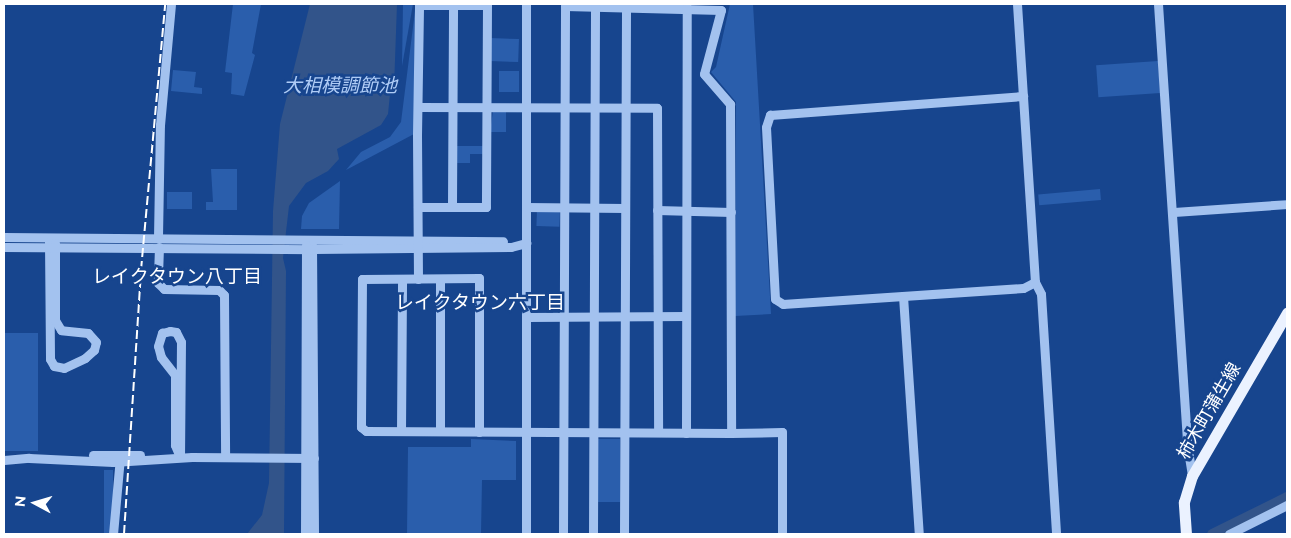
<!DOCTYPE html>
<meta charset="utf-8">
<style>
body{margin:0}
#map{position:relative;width:1291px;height:538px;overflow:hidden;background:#17458e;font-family:Montserrat,"Noto Sans JP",sans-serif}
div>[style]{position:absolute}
.green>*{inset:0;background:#2a5eac;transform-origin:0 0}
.water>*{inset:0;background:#32548a}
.river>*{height:11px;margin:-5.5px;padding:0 5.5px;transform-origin:5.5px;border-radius:5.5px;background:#32548a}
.minor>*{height:9px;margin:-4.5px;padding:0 4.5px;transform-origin:4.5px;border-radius:4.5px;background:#a3c2ef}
.major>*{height:11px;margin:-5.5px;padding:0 5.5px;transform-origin:5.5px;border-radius:5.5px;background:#ebf2ff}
.rail>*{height:2px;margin-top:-1px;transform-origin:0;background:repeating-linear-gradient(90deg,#fff 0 9px,transparent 0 13px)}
span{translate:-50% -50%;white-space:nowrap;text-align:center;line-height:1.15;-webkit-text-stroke:5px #17458e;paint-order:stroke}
.street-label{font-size:18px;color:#fff}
.water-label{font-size:19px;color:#afccf6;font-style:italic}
.neighbourhood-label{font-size:19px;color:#fff}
.frame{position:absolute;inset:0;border:5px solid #fff;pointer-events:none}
.north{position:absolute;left:10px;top:478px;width:50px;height:50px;-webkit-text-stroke:4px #17458e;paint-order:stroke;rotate:276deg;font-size:14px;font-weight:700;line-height:20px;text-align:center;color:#fff}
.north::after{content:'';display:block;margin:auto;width:18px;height:22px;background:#fff;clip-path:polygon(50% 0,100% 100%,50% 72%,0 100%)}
</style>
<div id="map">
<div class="green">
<i style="clip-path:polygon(233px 4px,261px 4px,252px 53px,255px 55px,244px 96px,231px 94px,232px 73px,225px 72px)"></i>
<i style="clip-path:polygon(403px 4px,413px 4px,402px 66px)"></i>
<i style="clip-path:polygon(730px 4px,753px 4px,771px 314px,735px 316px,736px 102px,711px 72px,716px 67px)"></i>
<i style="clip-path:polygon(415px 11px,414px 134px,346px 170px,361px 152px,390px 137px,401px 122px)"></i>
<i style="left:490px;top:38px;width:29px;height:23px;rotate:2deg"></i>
<i style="left:1158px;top:61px;width:32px;height:62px;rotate:86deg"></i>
<i style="clip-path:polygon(173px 70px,196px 72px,194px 87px,202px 88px,202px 94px,171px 91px)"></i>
<i style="left:499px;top:71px;width:20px;height:21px"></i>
<i style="clip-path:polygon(493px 111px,506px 111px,506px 132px,490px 132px)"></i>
<i style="clip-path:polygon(455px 146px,484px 146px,484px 154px,470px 154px,470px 163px,455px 163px)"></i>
<i style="clip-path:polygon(211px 169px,237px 169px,237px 210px,206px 210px,206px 202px,213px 202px)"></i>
<i style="clip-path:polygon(340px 181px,339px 229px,301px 229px,302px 216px,309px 203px)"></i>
<i style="left:1100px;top:189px;width:11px;height:62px;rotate:85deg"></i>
<i style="left:167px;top:192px;width:25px;height:17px"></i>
<i style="left:537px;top:209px;width:23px;height:17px;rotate:2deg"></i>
<i style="left:4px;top:333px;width:34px;height:118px"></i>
<i style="clip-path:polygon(471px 439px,516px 441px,516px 480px,482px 480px,481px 534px,407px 534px,408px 447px,471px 447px)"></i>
<i style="left:595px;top:439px;width:25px;height:63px"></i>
<i style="left:104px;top:470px;width:9px;height:64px"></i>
</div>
<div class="water">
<i style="clip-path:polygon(310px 4px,397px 4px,394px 88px,390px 94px,388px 114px,381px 125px,337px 149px,339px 159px,328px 171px,306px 183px,289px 206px,283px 258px,286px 271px,284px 534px,247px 534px,262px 515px,269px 483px,273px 211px,280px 124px)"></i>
</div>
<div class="river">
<i style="left:1212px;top:534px;width:84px;rotate:-26.3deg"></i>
</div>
<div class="minor">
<i style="left:526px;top:4px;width:530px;rotate:90deg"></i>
<i style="left:1017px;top:4px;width:279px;rotate:86.3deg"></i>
<i style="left:1035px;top:282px;width:13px;rotate:153deg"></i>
<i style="left:1023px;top:288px;width:241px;rotate:176.2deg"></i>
<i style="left:783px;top:304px;width:9px;rotate:-148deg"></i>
<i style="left:775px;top:299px;width:172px;rotate:-93deg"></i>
<i style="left:766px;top:127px;width:13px;rotate:-72deg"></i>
<i style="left:770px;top:115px;width:254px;rotate:-4.3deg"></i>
<i style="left:1158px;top:4px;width:441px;rotate:86.2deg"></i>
<i style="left:1187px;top:444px;width:32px;rotate:81deg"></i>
<i style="left:418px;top:107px;width:239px;rotate:0.2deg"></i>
<i style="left:657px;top:108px;width:324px;rotate:89.8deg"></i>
<i style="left:452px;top:206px;width:201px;rotate:-89.7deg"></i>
<i style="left:526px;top:207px;width:99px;rotate:0.6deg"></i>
<i style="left:657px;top:210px;width:74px;rotate:1.5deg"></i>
<i style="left:1174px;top:212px;width:113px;rotate:-4deg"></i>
<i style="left:4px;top:237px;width:499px;rotate:0.5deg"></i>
<i style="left:158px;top:237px;width:112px;rotate:-89deg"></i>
<i style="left:160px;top:125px;width:121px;rotate:-84.8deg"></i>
<i style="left:49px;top:242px;width:117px;rotate:89.5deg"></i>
<i style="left:50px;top:359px;width:8px;rotate:60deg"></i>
<i style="left:54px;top:366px;width:10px;rotate:11deg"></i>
<i style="left:64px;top:368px;width:23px;rotate:-25deg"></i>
<i style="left:85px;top:358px;width:12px;rotate:-42deg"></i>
<i style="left:94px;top:350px;width:8px;rotate:-76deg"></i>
<i style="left:96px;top:342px;width:12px;rotate:-132deg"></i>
<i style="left:88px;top:333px;width:27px;rotate:-174deg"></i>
<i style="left:61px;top:330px;width:12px;rotate:-121deg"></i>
<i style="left:55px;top:320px;width:77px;rotate:-90deg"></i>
<i style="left:312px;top:245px;width:289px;rotate:89.6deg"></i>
<i style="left:4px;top:247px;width:310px;rotate:0.4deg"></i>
<i style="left:314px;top:249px;width:197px;rotate:-0.6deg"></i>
<i style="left:511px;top:247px;width:16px;rotate:-15deg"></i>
<i style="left:159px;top:247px;width:36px;rotate:92deg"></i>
<i style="left:158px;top:283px;width:8px;rotate:45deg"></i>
<i style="left:164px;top:289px;width:55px;rotate:1deg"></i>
<i style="left:219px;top:290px;width:7px;rotate:45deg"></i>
<i style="left:224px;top:295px;width:162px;rotate:89.6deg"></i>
<i style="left:418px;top:279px;width:144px;rotate:-90.4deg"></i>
<i style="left:417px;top:135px;width:130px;rotate:-89.1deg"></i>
<i style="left:419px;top:5px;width:68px"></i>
<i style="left:487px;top:5px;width:202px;rotate:90.3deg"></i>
<i style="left:486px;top:207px;width:68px;rotate:180deg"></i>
<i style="left:1035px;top:282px;width:13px;rotate:63deg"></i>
<i style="left:1041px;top:294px;width:240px;rotate:86.4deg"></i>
<i style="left:903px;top:296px;width:239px;rotate:86.2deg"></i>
<i style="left:527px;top:317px;width:159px;rotate:-0.4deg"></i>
<i style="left:170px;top:331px;width:6px;rotate:9deg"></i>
<i style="left:176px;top:332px;width:11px;rotate:63deg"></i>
<i style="left:181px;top:342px;width:115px;rotate:90.5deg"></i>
<i style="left:180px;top:457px;width:13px;rotate:-113deg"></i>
<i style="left:175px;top:445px;width:70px;rotate:-90deg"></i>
<i style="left:175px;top:375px;width:23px;rotate:-128deg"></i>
<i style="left:161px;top:357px;width:11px;rotate:-105deg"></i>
<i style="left:158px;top:346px;width:14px;rotate:-73deg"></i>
<i style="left:162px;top:333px;width:8px;rotate:-14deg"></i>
<i style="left:401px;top:431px;width:152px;rotate:-89.6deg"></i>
<i style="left:440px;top:431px;width:152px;rotate:-90deg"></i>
<i style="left:479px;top:432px;width:154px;rotate:-90deg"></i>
<i style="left:479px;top:278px;width:117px;rotate:179.5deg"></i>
<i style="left:362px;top:279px;width:148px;rotate:90.4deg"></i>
<i style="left:361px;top:427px;width:6px;rotate:39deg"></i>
<i style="left:366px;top:431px;width:365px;rotate:0.3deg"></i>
<i style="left:731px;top:433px;width:51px;rotate:-1.1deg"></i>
<i style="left:782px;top:432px;width:102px;rotate:90deg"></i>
<i style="left:686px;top:433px;width:426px;rotate:-89.9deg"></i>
<i style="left:93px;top:455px;width:47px"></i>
<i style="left:4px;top:460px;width:25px;rotate:-5deg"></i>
<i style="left:29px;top:458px;width:84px;rotate:2.7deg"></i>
<i style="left:113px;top:462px;width:79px;rotate:-3.6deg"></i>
<i style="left:192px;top:457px;width:122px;rotate:0.5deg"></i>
<i style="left:113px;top:534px;width:77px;rotate:-84.8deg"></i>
<i style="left:305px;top:534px;width:289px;rotate:-89.8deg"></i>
<i style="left:563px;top:534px;width:528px;rotate:-89.78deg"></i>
<i style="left:565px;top:6px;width:156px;rotate:1.5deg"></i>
<i style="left:721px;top:10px;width:66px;rotate:104.9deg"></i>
<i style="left:704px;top:74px;width:40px;rotate:49deg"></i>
<i style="left:730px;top:104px;width:329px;rotate:89.8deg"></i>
<i style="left:593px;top:534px;width:528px;rotate:-89.78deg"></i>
<i style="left:624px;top:534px;width:528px;rotate:-89.78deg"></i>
<i style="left:1229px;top:534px;width:65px;rotate:-26.6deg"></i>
</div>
<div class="major">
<i style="left:1186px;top:534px;width:32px;rotate:-94deg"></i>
<i style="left:1184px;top:502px;width:27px;rotate:-73deg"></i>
<i style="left:1192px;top:476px;width:189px;rotate:-59.8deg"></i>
</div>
<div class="rail">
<i style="left:124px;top:534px;width:265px;rotate:-86.3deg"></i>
<i style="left:141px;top:270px;width:267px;rotate:-84.8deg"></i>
</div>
<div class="street-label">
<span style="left:1209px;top:411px;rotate:-60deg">柿木町蒲生線</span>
</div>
<div class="water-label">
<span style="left:340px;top:86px">大相模調節池</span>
</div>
<div class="neighbourhood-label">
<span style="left:177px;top:277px">レイクタウン八丁目</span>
<span style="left:480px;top:303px">レイクタウン六丁目</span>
</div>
<div class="frame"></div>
<div class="north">N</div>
</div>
